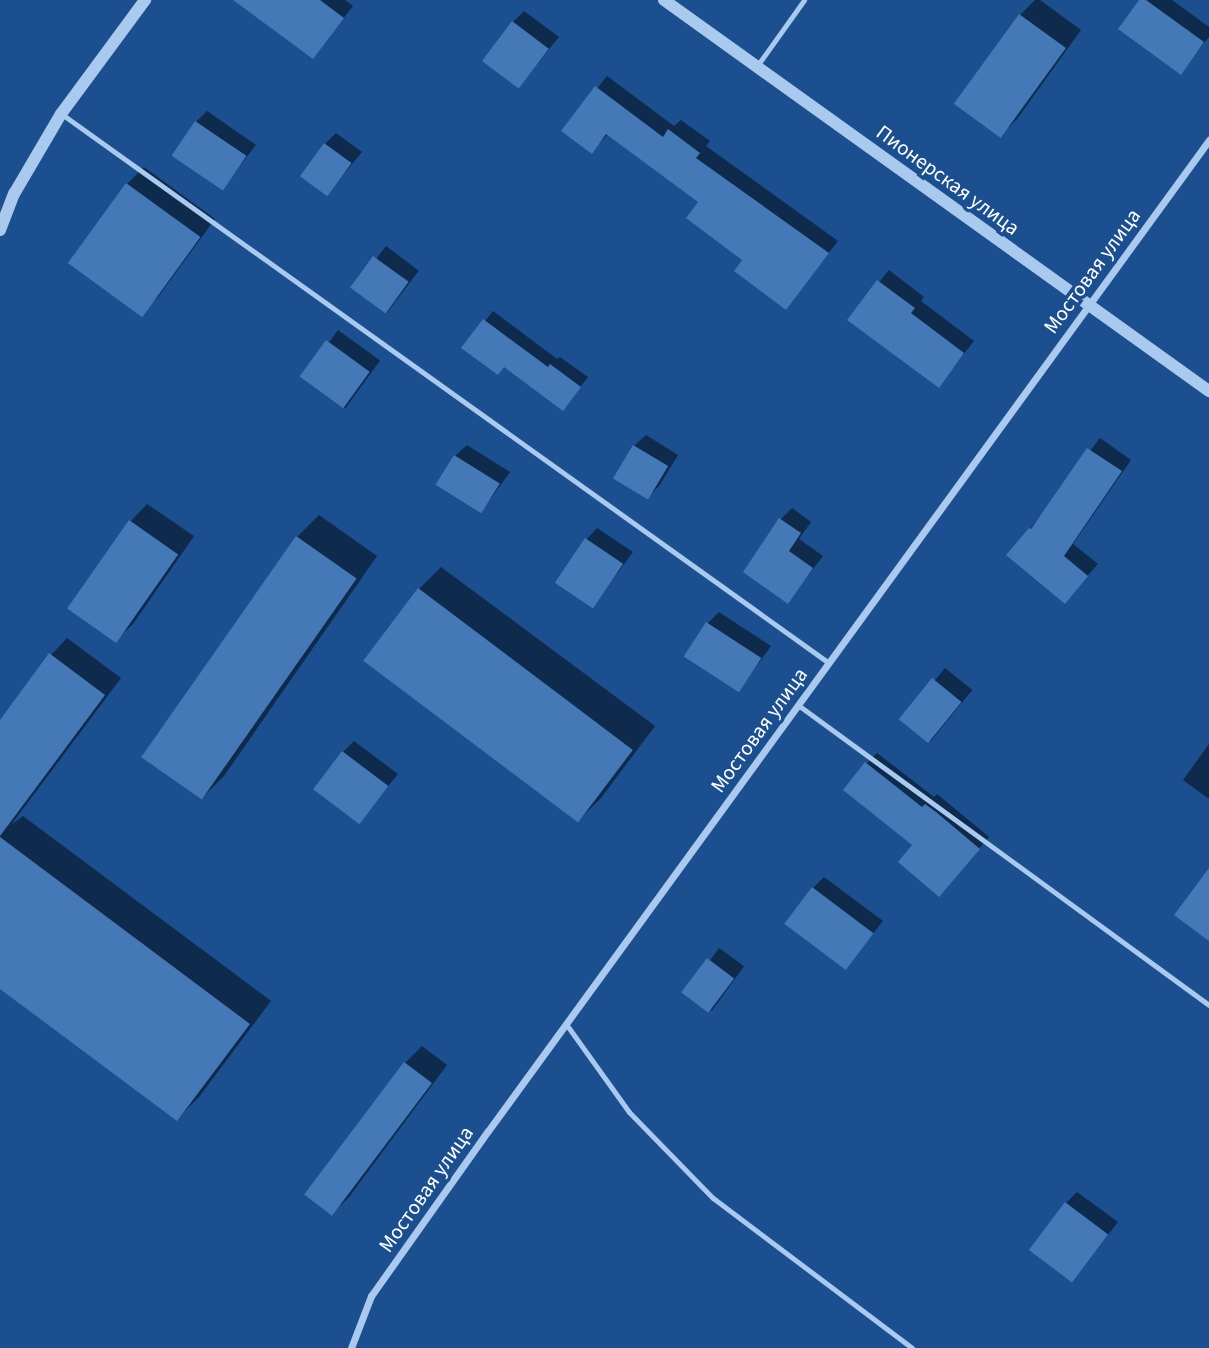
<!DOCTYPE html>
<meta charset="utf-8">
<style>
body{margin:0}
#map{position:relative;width:1209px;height:1348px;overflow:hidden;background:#1b4f8f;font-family:"Source Sans 3",sans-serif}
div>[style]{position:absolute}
.shadow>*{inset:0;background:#0007;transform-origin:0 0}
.building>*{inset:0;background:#4478b7;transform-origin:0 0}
.service>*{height:5px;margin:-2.5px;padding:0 2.5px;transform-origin:2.5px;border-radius:2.5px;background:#a9c9ee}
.minor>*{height:7px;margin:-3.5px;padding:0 3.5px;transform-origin:3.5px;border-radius:3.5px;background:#a9c9ee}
.tertiary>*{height:12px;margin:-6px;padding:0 6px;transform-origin:6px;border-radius:6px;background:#a9c9ee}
span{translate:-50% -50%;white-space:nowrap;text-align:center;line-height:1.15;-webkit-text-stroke:7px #1b4f8f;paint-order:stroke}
.street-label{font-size:21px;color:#fff}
</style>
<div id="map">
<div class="shadow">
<i style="clip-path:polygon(248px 0,345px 0,353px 6px,313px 57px)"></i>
<i style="clip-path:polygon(1035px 0,1040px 0,1081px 30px,1017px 119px,1000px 136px,956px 104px,1020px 15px)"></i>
<i style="clip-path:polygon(1142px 0,1172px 0,1209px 27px,1209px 37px,1180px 72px)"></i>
<i style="clip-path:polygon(524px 11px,559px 37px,519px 86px,513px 22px)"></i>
<i style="clip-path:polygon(607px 76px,674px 126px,681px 120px,710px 141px,706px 146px,838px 241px,786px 308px,700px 202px,608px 134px,592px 151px,564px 130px)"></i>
<i style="clip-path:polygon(207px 111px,256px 145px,222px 188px,196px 122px)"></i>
<i style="clip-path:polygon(336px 133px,362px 152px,327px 194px,325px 144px)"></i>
<i style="clip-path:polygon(144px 167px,215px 219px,158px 297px,141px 314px,127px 184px)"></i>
<i style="left:386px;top:246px;width:41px;height:53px;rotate:37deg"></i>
<i style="clip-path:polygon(889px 270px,924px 297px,921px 301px,974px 341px,939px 385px,849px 320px)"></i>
<i style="clip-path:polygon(493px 311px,557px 359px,560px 357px,588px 377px,563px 409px,505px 366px,464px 348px)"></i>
<i style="left:338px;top:330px;width:52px;height:59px;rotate:36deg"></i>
<i style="clip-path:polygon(646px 435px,678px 455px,659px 486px,648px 497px,634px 446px)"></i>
<i style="clip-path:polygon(1100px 438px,1131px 460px,1073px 544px,1098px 564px,1065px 601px,1030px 529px)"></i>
<i style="clip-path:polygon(467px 445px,510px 472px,481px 512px,455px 456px)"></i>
<i style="clip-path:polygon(147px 504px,194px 536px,133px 624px,116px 640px,70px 608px,131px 521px)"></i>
<i style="clip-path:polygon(792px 508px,811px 522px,799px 539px,823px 556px,788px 601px,781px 519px)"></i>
<i style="clip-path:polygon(319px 515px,377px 556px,224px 776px,202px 798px,297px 537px)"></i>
<i style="clip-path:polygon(597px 528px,633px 552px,593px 606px,586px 540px)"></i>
<i style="clip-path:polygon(441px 567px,655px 726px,601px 798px,579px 820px,365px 661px,419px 589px)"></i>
<i style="clip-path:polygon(719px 612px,771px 646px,739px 690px,708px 623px)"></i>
<i style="clip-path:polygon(67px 638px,121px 678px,11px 825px,23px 816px,271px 1001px,199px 1097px,177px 1119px,0 987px,0 723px,51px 655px)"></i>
<i style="left:945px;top:668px;width:35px;height:66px;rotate:39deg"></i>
<i style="clip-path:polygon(354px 741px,398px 774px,359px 822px,343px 752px)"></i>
<i style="clip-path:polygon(1209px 744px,1209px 799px,1183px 780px)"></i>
<i style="clip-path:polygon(877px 753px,934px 797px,937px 794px,989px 837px,950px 884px,915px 845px,866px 764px)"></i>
<i style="clip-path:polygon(824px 877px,883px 921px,846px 967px,813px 888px)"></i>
<i style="left:719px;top:948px;width:31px;height:55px;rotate:36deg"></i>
<i style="clip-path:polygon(422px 1046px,447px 1065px,349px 1197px,332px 1214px,405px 1063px)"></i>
<i style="clip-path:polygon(1077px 1192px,1118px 1222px,1073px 1280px,1066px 1203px)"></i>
</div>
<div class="building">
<i style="clip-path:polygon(233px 0,320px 0,344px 18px,313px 59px)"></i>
<i style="clip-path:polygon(1139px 0,1146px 0,1204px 42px,1181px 75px,1118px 29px)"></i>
<i style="left:1019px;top:14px;width:58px;height:111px;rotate:36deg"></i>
<i style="left:512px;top:21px;width:46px;height:50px;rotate:37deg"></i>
<i style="clip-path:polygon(595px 86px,663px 137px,668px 129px,700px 153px,696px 158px,829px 253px,786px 310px,734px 271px,742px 260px,686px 218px,698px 202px,606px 134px,592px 154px,561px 131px)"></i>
<i style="left:195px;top:121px;width:62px;height:42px;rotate:34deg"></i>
<i style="left:324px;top:143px;width:34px;height:41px;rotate:36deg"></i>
<i style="left:126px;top:183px;width:92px;height:99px;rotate:36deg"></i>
<i style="left:373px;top:256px;width:44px;height:39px;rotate:36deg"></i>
<i style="clip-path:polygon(877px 280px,915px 308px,911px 313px,964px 353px,939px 388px,847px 320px)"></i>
<i style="clip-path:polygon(483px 319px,548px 367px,550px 364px,581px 387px,563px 411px,504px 367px,498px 375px,461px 348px)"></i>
<i style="left:326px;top:340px;width:54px;height:45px;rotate:36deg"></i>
<i style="left:633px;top:445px;width:41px;height:39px;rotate:31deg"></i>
<i style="clip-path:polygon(1087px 448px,1122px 471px,1064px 556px,1088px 576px,1065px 604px,1006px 555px,1029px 528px,1031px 529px)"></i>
<i style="left:454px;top:455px;width:54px;height:35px;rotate:32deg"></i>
<i style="clip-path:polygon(779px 518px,801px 533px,789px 551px,813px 568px,788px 604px,743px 572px)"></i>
<i style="left:129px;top:520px;width:60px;height:108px;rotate:35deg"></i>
<i style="left:296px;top:536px;width:74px;height:270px;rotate:35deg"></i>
<i style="left:585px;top:538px;width:46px;height:54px;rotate:34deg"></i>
<i style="left:418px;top:588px;width:269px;height:91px;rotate:37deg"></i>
<i style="left:706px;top:622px;width:66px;height:41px;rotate:33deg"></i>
<i style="clip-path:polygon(49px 653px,105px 695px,0 836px,0 720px)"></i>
<i style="left:932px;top:678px;width:38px;height:53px;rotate:39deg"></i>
<i style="left:342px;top:751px;width:58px;height:48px;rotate:37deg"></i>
<i style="clip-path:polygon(865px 762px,922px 807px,925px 804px,936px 812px,980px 849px,939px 897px,898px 862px,912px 845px,843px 790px)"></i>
<i style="clip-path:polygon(0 837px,250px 1024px,177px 1121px,0 989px)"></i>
<i style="clip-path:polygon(1209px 868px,1209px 941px,1174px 915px)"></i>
<i style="left:812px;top:887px;width:77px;height:46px;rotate:37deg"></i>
<i style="left:707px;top:958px;width:34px;height:43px;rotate:37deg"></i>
<i style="left:404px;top:1062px;width:35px;height:166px;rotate:37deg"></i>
<i style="left:1065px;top:1202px;width:54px;height:60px;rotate:37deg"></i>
</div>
<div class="service">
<i style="left:757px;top:66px;width:81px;rotate:-54.5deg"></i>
<i style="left:63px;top:115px;width:942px;rotate:35.58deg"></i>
<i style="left:798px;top:705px;width:509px;rotate:36.13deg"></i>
<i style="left:566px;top:1024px;width:108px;rotate:54.4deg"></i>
<i style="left:629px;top:1112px;width:120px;rotate:45.7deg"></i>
<i style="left:713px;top:1198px;width:249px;rotate:37deg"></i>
</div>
<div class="minor">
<i style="left:351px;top:1348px;width:56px;rotate:-69deg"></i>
<i style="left:371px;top:1296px;width:202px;rotate:-54.7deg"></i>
<i style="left:488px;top:1131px;width:1226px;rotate:-53.96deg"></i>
</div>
<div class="tertiary">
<i style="left:664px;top:0;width:671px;rotate:35.66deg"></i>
<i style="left:0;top:230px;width:39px;rotate:-69deg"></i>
<i style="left:14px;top:194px;width:93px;rotate:-59.6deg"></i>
<i style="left:61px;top:114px;width:142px;rotate:-53.6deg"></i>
</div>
<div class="street-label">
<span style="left:948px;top:180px;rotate:36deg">Пионерская улица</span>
<span style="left:1092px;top:271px;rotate:-54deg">Мостовая улица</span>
<span style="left:759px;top:730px;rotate:-54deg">Мостовая улица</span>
<span style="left:426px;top:1189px;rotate:-55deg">Мостовая улица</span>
</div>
</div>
